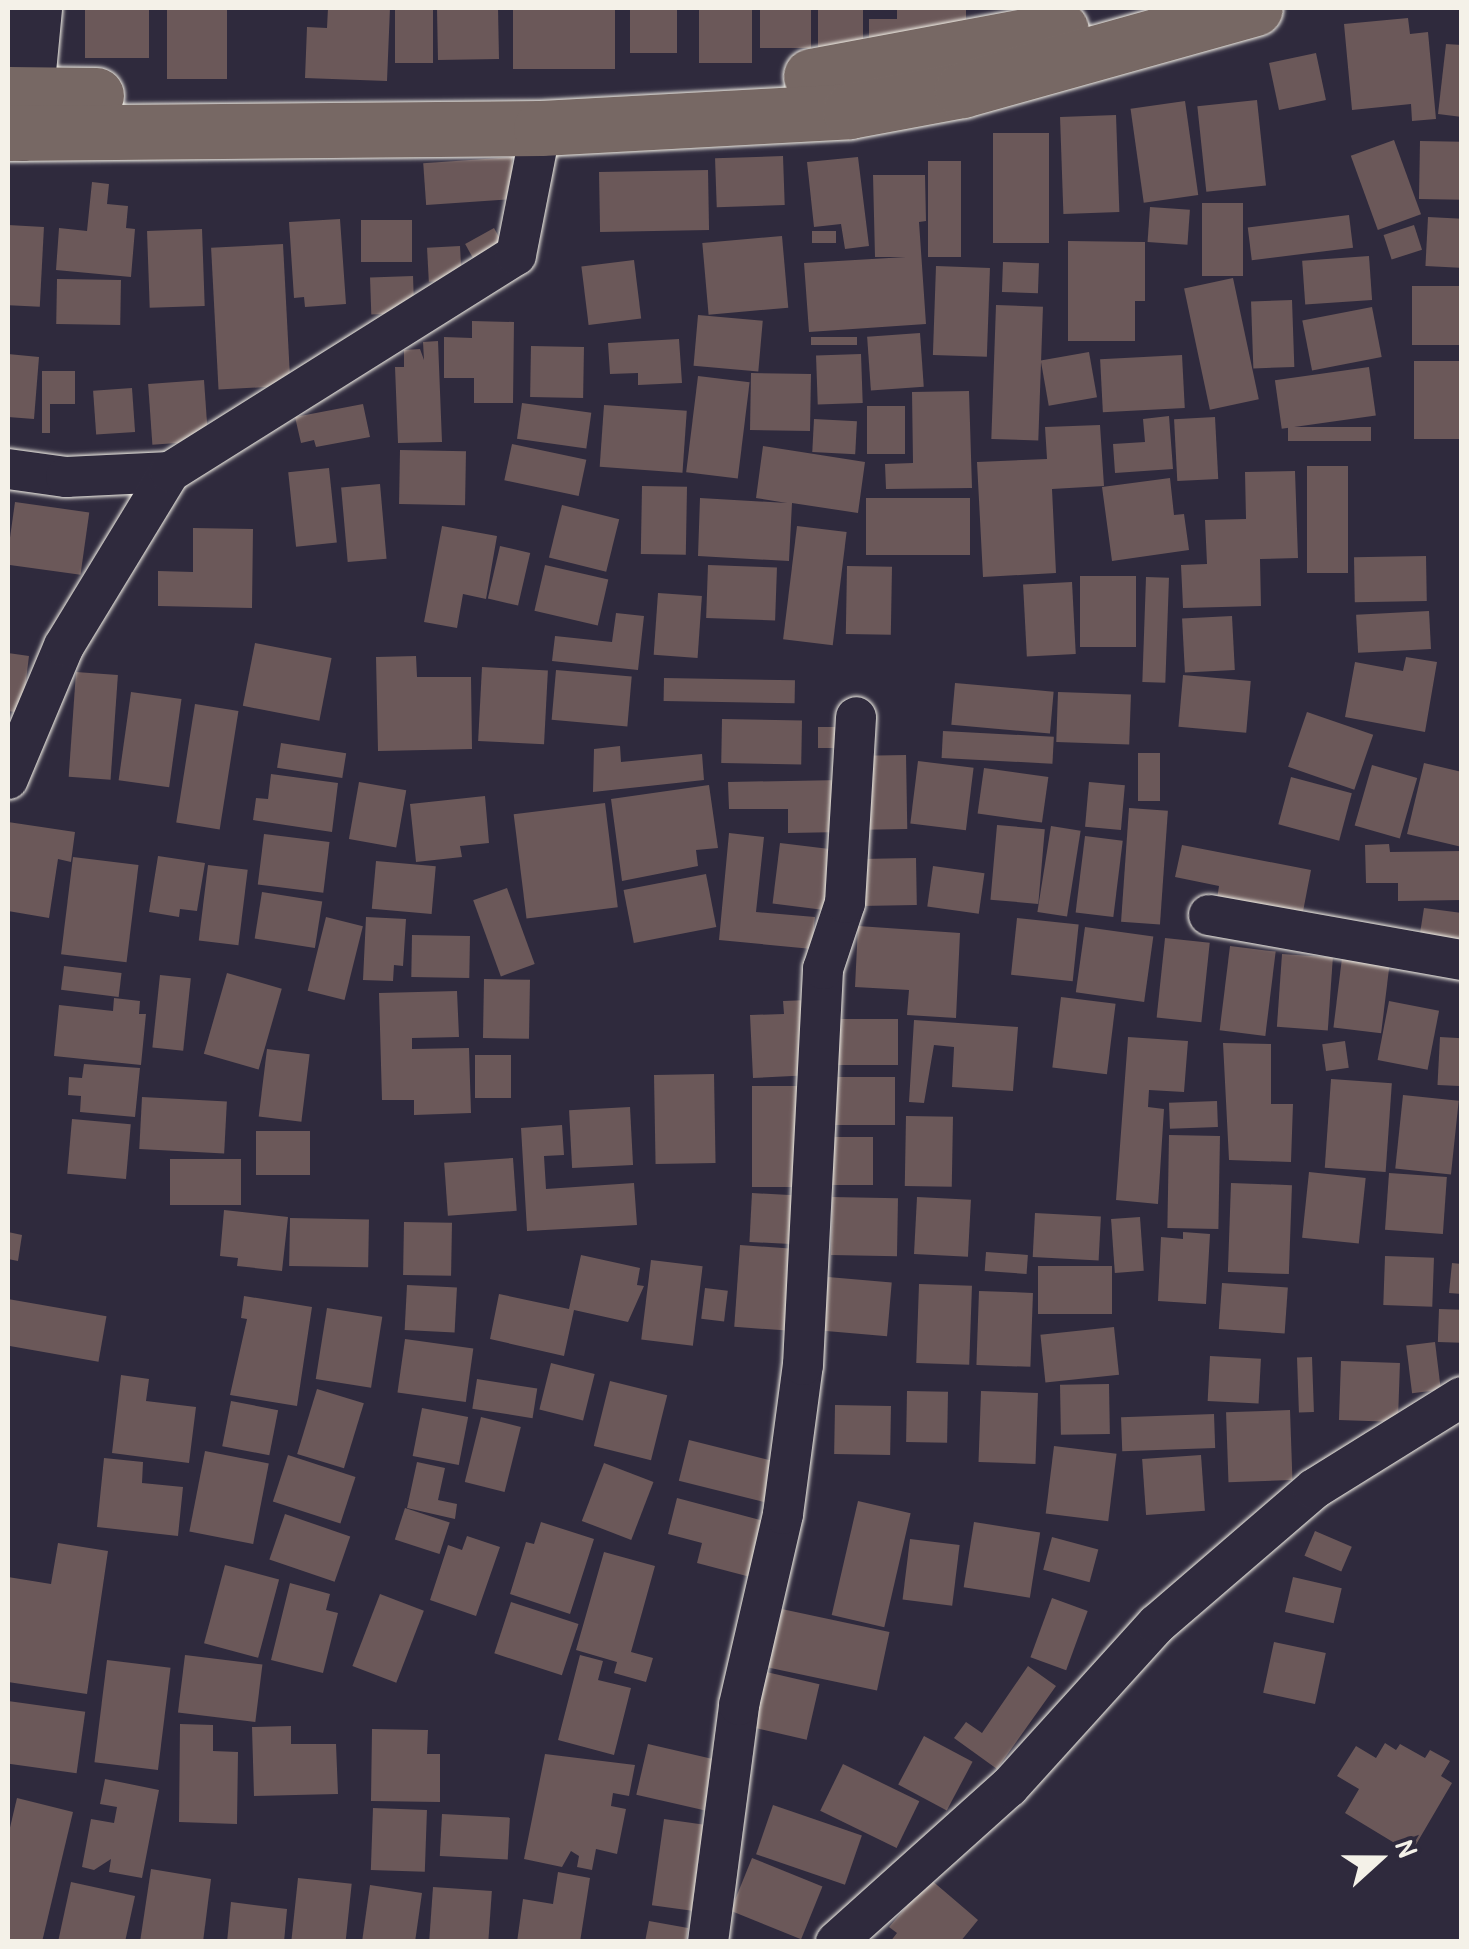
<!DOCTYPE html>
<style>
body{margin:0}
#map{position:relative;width:1469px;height:1949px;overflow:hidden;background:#2f2a3d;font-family:"Patrick Hand",sans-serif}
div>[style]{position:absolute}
.building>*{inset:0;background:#6b5859;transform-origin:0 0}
.roads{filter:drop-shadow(0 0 2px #f4f1e8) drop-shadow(0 0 2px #f4f1e8)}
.street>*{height:40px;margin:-20px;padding:0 20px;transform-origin:20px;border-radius:20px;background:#2f2a3d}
.secondary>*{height:55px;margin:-27.5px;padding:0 27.5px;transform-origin:27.5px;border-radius:27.5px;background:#2f2a3d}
.primary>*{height:55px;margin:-27.5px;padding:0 27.5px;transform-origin:27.5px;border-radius:27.5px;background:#776864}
span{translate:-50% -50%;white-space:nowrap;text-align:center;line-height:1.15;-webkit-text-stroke:9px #2f2a3d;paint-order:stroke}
.frame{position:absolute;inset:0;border:10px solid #f4f1e8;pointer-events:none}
.north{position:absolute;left:1329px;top:1809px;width:100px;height:100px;-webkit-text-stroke:8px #2f2a3d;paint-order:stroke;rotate:69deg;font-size:28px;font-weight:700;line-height:40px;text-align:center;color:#f4f1e8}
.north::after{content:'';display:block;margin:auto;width:35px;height:45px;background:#f4f1e8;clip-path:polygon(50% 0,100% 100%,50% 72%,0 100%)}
</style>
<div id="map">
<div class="building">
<i style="left:85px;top:8px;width:64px;height:50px"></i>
<i style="left:167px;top:8px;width:60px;height:71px"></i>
<i style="clip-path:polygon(328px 8px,390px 8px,387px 81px,305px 78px,307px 27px,327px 28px)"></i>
<i style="left:395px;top:8px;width:38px;height:55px"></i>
<i style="clip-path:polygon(444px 8px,498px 8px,499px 59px,438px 60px,437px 9px)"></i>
<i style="left:513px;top:8px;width:102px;height:61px"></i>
<i style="left:630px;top:8px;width:47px;height:45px"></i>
<i style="left:699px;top:8px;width:53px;height:55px"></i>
<i style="left:760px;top:8px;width:51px;height:40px"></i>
<i style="left:818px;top:8px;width:45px;height:53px"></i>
<i style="clip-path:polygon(897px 8px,966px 8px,966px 37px,869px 54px,869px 19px,897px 19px)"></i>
<i style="clip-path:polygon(1408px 18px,1410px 34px,1428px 32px,1436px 119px,1412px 121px,1411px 104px,1352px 110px,1344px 24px)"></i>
<i style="clip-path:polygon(1446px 44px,1462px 45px,1462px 117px,1438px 114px)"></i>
<i style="left:1316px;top:53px;width:48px;height:48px;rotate:78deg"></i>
<i style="left:1257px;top:100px;width:86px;height:60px;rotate:84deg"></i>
<i style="left:1185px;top:101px;width:95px;height:55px;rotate:82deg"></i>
<i style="left:1116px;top:115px;width:97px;height:56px;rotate:88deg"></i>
<i style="left:993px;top:133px;width:56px;height:110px"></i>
<i style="left:1394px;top:140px;width:79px;height:46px;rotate:70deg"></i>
<i style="left:1420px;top:141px;width:42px;height:58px;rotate:1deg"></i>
<i style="left:783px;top:156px;width:49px;height:68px;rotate:88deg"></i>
<i style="left:512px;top:157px;width:42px;height:89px;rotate:86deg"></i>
<i style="clip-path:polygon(858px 157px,869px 246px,845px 249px,841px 224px,814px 227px,807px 162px)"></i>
<i style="left:928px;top:161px;width:33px;height:96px"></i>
<i style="left:708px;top:170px;width:60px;height:109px;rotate:89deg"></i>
<i style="clip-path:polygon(873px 175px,925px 175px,926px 221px,919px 222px,926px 324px,809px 332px,804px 263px,906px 257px,875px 257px)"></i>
<i style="clip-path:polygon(92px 182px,109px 184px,107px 204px,128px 206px,126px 228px,135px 229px,131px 277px,56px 270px,59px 228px,87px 231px)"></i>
<i style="left:1202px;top:203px;width:41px;height:73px"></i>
<i style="left:1150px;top:207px;width:40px;height:35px;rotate:4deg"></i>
<i style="left:1349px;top:215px;width:33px;height:102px;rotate:83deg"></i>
<i style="left:1428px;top:217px;width:34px;height:49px;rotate:3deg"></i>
<i style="clip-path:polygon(340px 219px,346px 304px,305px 307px,304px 297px,294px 298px,289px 222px)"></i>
<i style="left:361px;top:220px;width:51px;height:42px"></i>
<i style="left:8px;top:225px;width:36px;height:80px;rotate:3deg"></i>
<i style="left:1414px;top:225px;width:26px;height:32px;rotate:72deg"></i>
<i style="left:494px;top:228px;width:23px;height:33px;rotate:61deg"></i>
<i style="left:202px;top:229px;width:77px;height:55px;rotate:88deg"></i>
<i style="left:812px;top:231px;width:24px;height:12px"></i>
<i style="left:782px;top:236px;width:72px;height:80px;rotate:85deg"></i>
<i style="clip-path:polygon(1068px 241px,1145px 242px,1145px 301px,1135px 301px,1135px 341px,1068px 341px)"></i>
<i style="left:283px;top:244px;width:142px;height:72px;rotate:87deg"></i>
<i style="left:460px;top:246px;width:34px;height:33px;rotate:87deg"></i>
<i style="left:1369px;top:256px;width:44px;height:67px;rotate:86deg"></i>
<i style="left:634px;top:260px;width:59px;height:53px;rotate:83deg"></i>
<i style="left:1003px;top:262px;width:36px;height:30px;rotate:2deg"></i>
<i style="left:936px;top:266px;width:54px;height:89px;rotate:2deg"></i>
<i style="left:413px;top:276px;width:37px;height:43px;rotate:88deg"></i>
<i style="left:1233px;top:278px;width:124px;height:50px;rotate:78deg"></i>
<i style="left:121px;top:280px;width:45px;height:64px;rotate:91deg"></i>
<i style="left:1462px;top:286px;width:59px;height:50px;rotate:90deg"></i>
<i style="left:1292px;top:300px;width:67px;height:41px;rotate:88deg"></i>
<i style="left:996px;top:305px;width:47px;height:134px;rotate:2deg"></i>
<i style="left:1372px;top:307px;width:51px;height:71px;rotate:79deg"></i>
<i style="left:698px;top:315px;width:65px;height:51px;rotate:5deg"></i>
<i style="clip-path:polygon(472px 321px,514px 322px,513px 403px,474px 403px,474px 378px,444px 378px,444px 337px,472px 338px)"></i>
<i style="left:920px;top:333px;width:54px;height:53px;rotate:86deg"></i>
<i style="left:857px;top:337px;width:8px;height:46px;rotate:90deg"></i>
<i style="clip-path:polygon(679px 339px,682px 383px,638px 385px,638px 373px,610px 374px,608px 343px)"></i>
<i style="clip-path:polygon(438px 341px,442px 442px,398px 443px,395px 367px,404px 367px,404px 350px,420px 349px,424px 360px,423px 342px)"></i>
<i style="left:531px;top:346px;width:53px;height:51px;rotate:1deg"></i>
<i style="left:1089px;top:352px;width:46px;height:49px;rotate:80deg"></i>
<i style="clip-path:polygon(8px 354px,39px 357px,34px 419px,8px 417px)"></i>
<i style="left:861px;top:354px;width:49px;height:45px;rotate:88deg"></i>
<i style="left:1182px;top:355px;width:53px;height:82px;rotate:87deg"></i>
<i style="left:1462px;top:361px;width:78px;height:48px;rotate:90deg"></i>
<i style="left:1369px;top:367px;width:49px;height:95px;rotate:82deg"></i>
<i style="clip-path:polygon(42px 371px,75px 371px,75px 404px,50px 404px,50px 433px,42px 433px)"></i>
<i style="left:751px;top:373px;width:60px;height:57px;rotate:1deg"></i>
<i style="left:698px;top:376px;width:52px;height:97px;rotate:7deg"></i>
<i style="left:204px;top:380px;width:61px;height:56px;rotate:86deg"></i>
<i style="left:132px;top:388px;width:44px;height:39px;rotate:86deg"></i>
<i style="clip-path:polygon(969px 391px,972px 488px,886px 489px,885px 464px,913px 463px,912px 392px)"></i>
<i style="left:522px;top:403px;width:70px;height:36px;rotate:8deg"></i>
<i style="clip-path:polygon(363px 404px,370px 437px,316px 447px,314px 440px,301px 443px,295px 417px)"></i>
<i style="left:604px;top:405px;width:83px;height:62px;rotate:4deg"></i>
<i style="left:867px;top:406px;width:38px;height:48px"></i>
<i style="clip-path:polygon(1169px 416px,1173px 469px,1115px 473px,1113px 444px,1145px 442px,1143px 419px)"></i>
<i style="left:1215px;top:417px;width:62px;height:41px;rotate:87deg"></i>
<i style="left:814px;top:419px;width:43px;height:33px;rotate:3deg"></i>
<i style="clip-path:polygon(1100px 425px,1104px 486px,1052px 489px,1056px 573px,983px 577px,977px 462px,1047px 459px,1045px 427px)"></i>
<i style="left:1371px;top:427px;width:14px;height:83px;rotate:90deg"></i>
<i style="left:512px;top:444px;width:76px;height:37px;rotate:12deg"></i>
<i style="clip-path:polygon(763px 446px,865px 462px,858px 513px,792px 503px,789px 561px,698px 556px,700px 498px,787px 503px,756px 498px)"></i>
<i style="left:400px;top:450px;width:66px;height:54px;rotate:1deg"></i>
<i style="left:1307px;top:466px;width:41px;height:107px"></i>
<i style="left:329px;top:468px;width:75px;height:41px;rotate:84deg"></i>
<i style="clip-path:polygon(1295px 471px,1298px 558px,1260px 559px,1261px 606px,1183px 608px,1181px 565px,1207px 564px,1205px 520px,1246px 519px,1245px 472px)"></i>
<i style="clip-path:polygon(1170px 478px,1174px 515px,1184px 514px,1189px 550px,1112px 561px,1102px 487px)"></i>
<i style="left:380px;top:484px;width:75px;height:39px;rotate:85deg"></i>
<i style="left:642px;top:486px;width:45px;height:68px;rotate:1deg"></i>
<i style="left:970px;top:498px;width:57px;height:104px;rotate:90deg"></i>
<i style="left:15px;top:502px;width:75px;height:63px;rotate:8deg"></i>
<i style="left:562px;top:505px;width:59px;height:54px;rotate:14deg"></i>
<i style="clip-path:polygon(442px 526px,497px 536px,486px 599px,463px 594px,457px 628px,424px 622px)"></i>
<i style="left:797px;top:526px;width:50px;height:114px;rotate:7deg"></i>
<i style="clip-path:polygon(193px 528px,253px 529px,252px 608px,158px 606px,158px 571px,193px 572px)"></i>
<i style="left:500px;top:546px;width:31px;height:54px;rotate:13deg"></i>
<i style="left:1426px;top:556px;width:45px;height:72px;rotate:89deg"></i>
<i style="left:545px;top:565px;width:65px;height:47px;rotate:13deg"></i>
<i style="left:708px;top:565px;width:69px;height:53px;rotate:2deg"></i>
<i style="left:847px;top:566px;width:45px;height:68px;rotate:1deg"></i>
<i style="left:1080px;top:576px;width:56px;height:71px"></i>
<i style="left:1146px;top:577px;width:23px;height:105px;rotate:2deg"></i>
<i style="left:1072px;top:582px;width:72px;height:49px;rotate:87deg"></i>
<i style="left:658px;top:593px;width:44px;height:62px;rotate:4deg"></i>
<i style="left:1429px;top:611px;width:38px;height:73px;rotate:87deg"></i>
<i style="clip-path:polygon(616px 613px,644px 616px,638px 670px,552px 661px,555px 636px,612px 642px)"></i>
<i style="left:1232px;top:616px;width:54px;height:50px;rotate:87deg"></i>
<i style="left:255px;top:643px;width:78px;height:64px;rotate:11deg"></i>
<i style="clip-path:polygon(8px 653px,29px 656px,22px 713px,8px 711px)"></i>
<i style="clip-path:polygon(416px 656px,417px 677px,471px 677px,472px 749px,378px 751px,376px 657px)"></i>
<i style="clip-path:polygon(1406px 657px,1437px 662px,1425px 732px,1345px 717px,1355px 662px,1403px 671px)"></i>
<i style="left:482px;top:667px;width:66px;height:74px;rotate:3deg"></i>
<i style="left:556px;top:670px;width:76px;height:50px;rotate:5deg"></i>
<i style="left:76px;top:672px;width:42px;height:105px;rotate:4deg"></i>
<i style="left:1183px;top:675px;width:68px;height:52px;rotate:5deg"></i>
<i style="left:664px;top:678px;width:131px;height:23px;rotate:1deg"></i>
<i style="left:955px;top:683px;width:99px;height:42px;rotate:5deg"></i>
<i style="left:131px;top:692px;width:51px;height:89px;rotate:8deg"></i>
<i style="left:1058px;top:692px;width:73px;height:50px;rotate:2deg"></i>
<i style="left:195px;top:704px;width:44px;height:120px;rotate:9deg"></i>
<i style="left:1307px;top:712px;width:70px;height:58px;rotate:19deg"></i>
<i style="left:722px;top:719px;width:80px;height:44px;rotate:1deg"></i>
<i style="left:818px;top:727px;width:20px;height:21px"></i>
<i style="left:943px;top:731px;width:111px;height:27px;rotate:3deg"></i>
<i style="left:281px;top:743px;width:66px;height:25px;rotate:9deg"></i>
<i style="clip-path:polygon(620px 746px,621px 762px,702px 754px,704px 780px,593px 792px,594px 749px)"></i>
<i style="left:1138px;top:753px;width:22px;height:48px"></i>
<i style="left:906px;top:755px;width:74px;height:43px;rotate:89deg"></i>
<i style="left:918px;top:761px;width:56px;height:63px;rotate:7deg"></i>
<i style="clip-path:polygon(1424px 763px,1462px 772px,1462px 847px,1407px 834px)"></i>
<i style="left:1372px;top:765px;width:47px;height:63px;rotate:16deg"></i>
<i style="left:984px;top:768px;width:65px;height:46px;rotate:8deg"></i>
<i style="clip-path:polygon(271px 774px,338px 783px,332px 832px,253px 820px,256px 798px,268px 799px)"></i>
<i style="left:1291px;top:777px;width:63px;height:49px;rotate:15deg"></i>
<i style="clip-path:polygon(842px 780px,843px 832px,788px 833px,788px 809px,729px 809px,728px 782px)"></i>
<i style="left:359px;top:782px;width:48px;height:58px;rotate:10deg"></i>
<i style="left:1089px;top:782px;width:36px;height:45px;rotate:5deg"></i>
<i style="clip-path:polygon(709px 785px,718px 848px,696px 850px,698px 866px,622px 881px,611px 799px)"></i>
<i style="clip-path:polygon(485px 796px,489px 843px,460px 846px,462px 857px,416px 862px,410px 804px)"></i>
<i style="left:605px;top:803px;width:105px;height:92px;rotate:83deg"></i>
<i style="left:1129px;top:808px;width:39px;height:114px;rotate:4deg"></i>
<i style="clip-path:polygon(8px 822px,75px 832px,71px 862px,58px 859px,49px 918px,8px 911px)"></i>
<i style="left:997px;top:825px;width:48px;height:75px;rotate:5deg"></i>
<i style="left:1051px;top:826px;width:30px;height:87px;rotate:9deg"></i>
<i style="clip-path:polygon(729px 833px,764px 837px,756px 912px,815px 917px,812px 949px,719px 940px)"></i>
<i style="left:264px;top:834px;width:66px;height:51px;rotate:7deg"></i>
<i style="left:1085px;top:836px;width:38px;height:77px;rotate:7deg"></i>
<i style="left:780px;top:843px;width:52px;height:61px;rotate:7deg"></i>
<i style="clip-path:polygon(1389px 844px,1390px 852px,1461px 851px,1461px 900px,1398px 901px,1398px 883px,1366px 883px,1365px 845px)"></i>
<i style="clip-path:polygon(1182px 845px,1311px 870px,1301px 922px,1216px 906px,1219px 886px,1175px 877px)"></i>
<i style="clip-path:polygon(158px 856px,205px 863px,197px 911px,180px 909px,179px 917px,149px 912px)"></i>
<i style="left:73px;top:857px;width:66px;height:98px;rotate:7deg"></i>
<i style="left:916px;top:858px;width:47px;height:56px;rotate:89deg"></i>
<i style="left:376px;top:861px;width:60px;height:48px;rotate:5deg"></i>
<i style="left:208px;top:865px;width:40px;height:76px;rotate:7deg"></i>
<i style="left:933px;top:866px;width:52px;height:41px;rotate:8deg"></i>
<i style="left:706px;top:874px;width:54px;height:84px;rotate:79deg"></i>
<i style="left:507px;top:888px;width:81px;height:36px;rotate:70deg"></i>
<i style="left:262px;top:892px;width:61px;height:47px;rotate:9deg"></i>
<i style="clip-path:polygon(1424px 908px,1462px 913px,1462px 953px,1418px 946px)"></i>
<i style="left:326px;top:917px;width:38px;height:76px;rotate:14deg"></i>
<i style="clip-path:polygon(366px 917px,406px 919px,403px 966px,394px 965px,393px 981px,363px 980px)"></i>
<i style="left:1017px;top:918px;width:62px;height:57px;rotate:6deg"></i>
<i style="clip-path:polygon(858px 926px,960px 933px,956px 1018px,907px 1015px,909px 990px,855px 987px)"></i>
<i style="left:1085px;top:927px;width:69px;height:66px;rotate:8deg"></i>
<i style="left:412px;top:935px;width:58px;height:42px;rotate:1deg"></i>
<i style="left:1165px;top:938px;width:45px;height:80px;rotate:6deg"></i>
<i style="left:1230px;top:946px;width:46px;height:85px;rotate:7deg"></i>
<i style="left:1282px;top:954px;width:51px;height:73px;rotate:4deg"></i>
<i style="left:1342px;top:958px;width:48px;height:70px;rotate:7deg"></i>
<i style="left:64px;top:966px;width:58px;height:24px;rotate:7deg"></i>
<i style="left:227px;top:973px;width:57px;height:84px;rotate:16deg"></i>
<i style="left:160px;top:975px;width:31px;height:73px;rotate:6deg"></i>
<i style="left:484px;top:979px;width:46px;height:59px;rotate:1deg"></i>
<i style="clip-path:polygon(457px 991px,459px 1037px,412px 1038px,412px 1049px,469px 1048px,471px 1113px,414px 1115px,414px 1100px,382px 1100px,379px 993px)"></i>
<i style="left:1061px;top:997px;width:55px;height:71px;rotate:7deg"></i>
<i style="clip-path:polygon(114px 998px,140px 1001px,139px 1014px,146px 1014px,141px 1065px,54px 1056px,59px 1005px,113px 1011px)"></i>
<i style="clip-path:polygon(809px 1000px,813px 1075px,753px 1078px,750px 1015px,784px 1014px,783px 1001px)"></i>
<i style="left:1389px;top:1001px;width:51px;height:60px;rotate:11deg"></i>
<i style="left:831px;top:1019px;width:67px;height:46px"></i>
<i style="clip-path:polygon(914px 1020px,1018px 1027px,1013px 1091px,952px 1087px,954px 1047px,934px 1045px,924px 1103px,909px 1102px)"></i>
<i style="clip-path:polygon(1128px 1037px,1188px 1041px,1184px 1092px,1149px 1090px,1148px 1107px,1164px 1109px,1158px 1204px,1116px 1200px)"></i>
<i style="left:1440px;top:1037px;width:22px;height:48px;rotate:3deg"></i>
<i style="left:1345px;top:1041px;width:27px;height:23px;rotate:82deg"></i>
<i style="clip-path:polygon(1223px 1043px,1271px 1044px,1271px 1104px,1293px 1104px,1291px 1162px,1229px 1160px)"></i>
<i style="left:267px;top:1049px;width:43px;height:68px;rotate:7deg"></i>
<i style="left:475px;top:1055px;width:36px;height:43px"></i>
<i style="clip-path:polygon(84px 1064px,140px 1068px,135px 1117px,80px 1112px,81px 1096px,68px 1095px,69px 1077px,82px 1078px)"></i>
<i style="left:714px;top:1074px;width:89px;height:60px;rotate:89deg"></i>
<i style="left:826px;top:1077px;width:69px;height:48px"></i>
<i style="left:1331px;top:1079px;width:61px;height:89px;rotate:4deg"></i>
<i style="left:752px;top:1086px;width:55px;height:101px"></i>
<i style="left:1403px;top:1095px;width:56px;height:74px;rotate:6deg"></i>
<i style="left:142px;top:1097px;width:85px;height:52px;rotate:3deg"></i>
<i style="left:1217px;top:1101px;width:26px;height:48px;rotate:88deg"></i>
<i style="left:630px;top:1107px;width:58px;height:61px;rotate:87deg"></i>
<i style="left:906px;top:1116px;width:47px;height:70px;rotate:1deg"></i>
<i style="left:72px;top:1119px;width:59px;height:55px;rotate:5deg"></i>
<i style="clip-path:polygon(562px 1125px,564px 1155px,544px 1156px,546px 1189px,634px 1183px,637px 1225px,527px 1231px,521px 1128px)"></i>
<i style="left:256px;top:1131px;width:54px;height:44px"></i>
<i style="left:1169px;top:1135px;width:51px;height:93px;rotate:1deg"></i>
<i style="left:873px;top:1137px;width:48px;height:48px;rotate:90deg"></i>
<i style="left:513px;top:1158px;width:53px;height:69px;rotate:86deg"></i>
<i style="left:170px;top:1159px;width:71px;height:46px"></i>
<i style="left:1309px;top:1172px;width:57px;height:66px;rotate:6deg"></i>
<i style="left:1389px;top:1173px;width:58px;height:57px;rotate:4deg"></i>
<i style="left:1231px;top:1183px;width:61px;height:89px;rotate:2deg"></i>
<i style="left:752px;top:1193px;width:56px;height:49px;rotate:3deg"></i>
<i style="left:832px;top:1197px;width:66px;height:58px;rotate:1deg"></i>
<i style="left:917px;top:1197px;width:54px;height:57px;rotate:3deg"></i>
<i style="clip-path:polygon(224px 1210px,288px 1217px,282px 1271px,237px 1266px,238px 1258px,220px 1256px)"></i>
<i style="left:1035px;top:1213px;width:66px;height:44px;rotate:3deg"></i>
<i style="left:1140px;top:1217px;width:54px;height:29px;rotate:86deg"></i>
<i style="left:290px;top:1218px;width:79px;height:48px;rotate:1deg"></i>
<i style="left:404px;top:1222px;width:48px;height:53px;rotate:1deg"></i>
<i style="clip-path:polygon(8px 1232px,22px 1235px,18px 1261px,8px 1259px)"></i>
<i style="clip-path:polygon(1183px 1232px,1210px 1234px,1206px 1304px,1158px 1301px,1161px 1237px,1183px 1239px)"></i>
<i style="left:740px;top:1245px;width:64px;height:82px;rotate:4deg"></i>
<i style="left:986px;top:1252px;width:42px;height:19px;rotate:4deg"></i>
<i style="clip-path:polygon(581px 1255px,640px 1268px,637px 1285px,644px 1286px,628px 1322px,574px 1310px,564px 1356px,490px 1339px,499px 1294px,569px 1309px)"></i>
<i style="left:1385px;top:1256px;width:49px;height:49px;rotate:2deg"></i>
<i style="left:651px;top:1260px;width:52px;height:80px;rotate:7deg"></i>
<i style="clip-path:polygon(1452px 1263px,1462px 1264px,1462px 1294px,1449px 1293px)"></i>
<i style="left:1038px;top:1266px;width:74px;height:48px"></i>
<i style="left:828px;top:1277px;width:64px;height:54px;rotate:5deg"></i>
<i style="left:1222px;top:1283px;width:66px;height:46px;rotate:4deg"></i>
<i style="left:919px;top:1284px;width:53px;height:79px;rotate:2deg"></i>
<i style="left:407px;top:1285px;width:50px;height:45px;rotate:3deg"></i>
<i style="left:705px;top:1288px;width:23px;height:31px;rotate:7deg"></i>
<i style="left:979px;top:1291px;width:54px;height:74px;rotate:2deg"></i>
<i style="clip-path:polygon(244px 1296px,312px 1307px,297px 1406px,230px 1395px,247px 1319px,241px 1318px)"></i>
<i style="left:8px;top:1299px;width:100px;height:46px;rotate:10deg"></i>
<i style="left:327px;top:1308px;width:56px;height:72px;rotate:9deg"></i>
<i style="left:1439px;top:1309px;width:23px;height:33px;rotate:2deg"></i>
<i style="left:1114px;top:1327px;width:48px;height:74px;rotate:84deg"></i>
<i style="left:405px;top:1339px;width:69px;height:54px;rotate:8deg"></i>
<i style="left:1435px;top:1342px;width:48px;height:29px;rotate:83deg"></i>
<i style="left:1210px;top:1356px;width:51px;height:45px;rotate:3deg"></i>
<i style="left:1312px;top:1357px;width:55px;height:15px;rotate:88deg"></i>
<i style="left:1341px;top:1361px;width:59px;height:59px;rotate:2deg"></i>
<i style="left:551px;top:1363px;width:45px;height:48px;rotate:14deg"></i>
<i style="clip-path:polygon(121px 1375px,149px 1379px,146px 1401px,196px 1407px,189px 1463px,112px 1453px)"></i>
<i style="left:477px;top:1379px;width:61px;height:30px;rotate:9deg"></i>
<i style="left:610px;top:1381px;width:59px;height:67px;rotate:14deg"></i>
<i style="left:1109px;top:1384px;width:50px;height:49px;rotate:89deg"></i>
<i style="left:317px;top:1389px;width:49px;height:68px;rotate:17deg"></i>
<i style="left:907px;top:1391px;width:41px;height:51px;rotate:1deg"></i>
<i style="left:981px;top:1391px;width:57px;height:71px;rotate:2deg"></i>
<i style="left:231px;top:1401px;width:48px;height:46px;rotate:11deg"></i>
<i style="left:835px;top:1405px;width:56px;height:49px;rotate:1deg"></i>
<i style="left:422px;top:1408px;width:47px;height:49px;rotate:11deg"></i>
<i style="left:1290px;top:1410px;width:70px;height:64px;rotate:88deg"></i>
<i style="left:1214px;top:1414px;width:34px;height:93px;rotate:88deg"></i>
<i style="left:481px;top:1417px;width:41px;height:67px;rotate:14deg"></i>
<i style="left:689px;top:1440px;width:89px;height:42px;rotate:14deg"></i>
<i style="left:1054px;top:1446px;width:63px;height:68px;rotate:7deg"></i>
<i style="left:205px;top:1451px;width:65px;height:82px;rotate:11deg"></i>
<i style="left:288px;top:1455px;width:71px;height:49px;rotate:18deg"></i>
<i style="left:1201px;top:1455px;width:56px;height:59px;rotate:86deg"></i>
<i style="clip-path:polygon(104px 1458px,143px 1462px,142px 1483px,183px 1487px,178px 1536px,97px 1527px)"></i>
<i style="clip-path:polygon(417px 1462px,445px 1468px,438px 1500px,457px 1504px,455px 1519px,407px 1508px)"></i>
<i style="left:604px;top:1463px;width:53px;height:62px;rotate:21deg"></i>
<i style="clip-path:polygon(677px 1498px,772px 1523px,758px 1579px,697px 1563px,702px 1543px,668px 1534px)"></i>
<i style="left:858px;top:1501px;width:54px;height:117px;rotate:13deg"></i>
<i style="left:405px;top:1508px;width:47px;height:33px;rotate:18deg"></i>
<i style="left:285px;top:1514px;width:69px;height:48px;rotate:19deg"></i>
<i style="clip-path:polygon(541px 1522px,594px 1539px,570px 1614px,510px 1594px,526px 1542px,534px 1544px)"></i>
<i style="left:974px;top:1522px;width:67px;height:66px;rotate:9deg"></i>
<i style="left:1315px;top:1531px;width:40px;height:27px;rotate:23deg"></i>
<i style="clip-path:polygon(467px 1536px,500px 1547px,476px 1616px,430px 1600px,448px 1545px,462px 1550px)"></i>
<i style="left:1052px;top:1537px;width:48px;height:34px;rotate:15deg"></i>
<i style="left:910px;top:1539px;width:50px;height:61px;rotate:7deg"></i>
<i style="clip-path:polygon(58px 1543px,108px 1551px,87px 1694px,8px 1682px,8px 1577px,51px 1584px)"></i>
<i style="clip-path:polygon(604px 1552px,655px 1566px,631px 1652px,653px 1658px,646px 1682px,614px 1673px,617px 1662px,576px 1650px)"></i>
<i style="left:225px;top:1565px;width:56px;height:81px;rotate:15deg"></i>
<i style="left:1293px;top:1577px;width:50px;height:36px;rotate:13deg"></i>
<i style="clip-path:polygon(290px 1583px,330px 1594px,326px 1610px,338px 1613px,323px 1673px,271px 1660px)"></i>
<i style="left:380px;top:1594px;width:47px;height:77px;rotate:21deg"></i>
<i style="left:1052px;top:1598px;width:38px;height:63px;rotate:20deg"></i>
<i style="left:511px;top:1602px;width:71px;height:54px;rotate:18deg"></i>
<i style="left:777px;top:1608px;width:115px;height:60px;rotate:12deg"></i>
<i style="left:1274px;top:1642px;width:53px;height:52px;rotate:12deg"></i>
<i style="left:185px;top:1655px;width:78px;height:58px;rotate:7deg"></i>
<i style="clip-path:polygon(580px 1655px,603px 1661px,598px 1680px,631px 1688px,614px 1755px,558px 1740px)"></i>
<i style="left:107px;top:1660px;width:64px;height:103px;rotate:7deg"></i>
<i style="clip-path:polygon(1028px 1666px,1056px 1686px,997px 1769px,954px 1738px,966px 1722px,982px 1733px)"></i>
<i style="left:762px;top:1671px;width:59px;height:57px;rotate:13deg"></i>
<i style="left:8px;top:1701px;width:78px;height:62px;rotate:8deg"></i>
<i style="clip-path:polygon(180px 1724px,213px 1725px,213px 1751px,238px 1752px,237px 1824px,179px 1822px)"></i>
<i style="clip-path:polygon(291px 1726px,291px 1744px,336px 1744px,338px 1794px,254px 1796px,252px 1727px)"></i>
<i style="clip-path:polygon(372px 1729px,428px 1730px,427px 1754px,440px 1754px,440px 1802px,371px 1801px)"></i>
<i style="left:924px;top:1736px;width:55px;height:55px;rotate:28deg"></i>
<i style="clip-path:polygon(1385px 1743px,1396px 1750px,1400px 1744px,1425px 1758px,1430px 1750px,1450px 1761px,1441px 1776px,1452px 1783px,1411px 1853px,1345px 1813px,1359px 1789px,1337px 1776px,1356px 1746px,1376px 1758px)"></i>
<i style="left:648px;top:1744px;width:73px;height:52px;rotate:13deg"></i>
<i style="clip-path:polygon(545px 1754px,635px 1765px,629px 1796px,613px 1793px,611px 1806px,626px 1809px,617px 1854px,596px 1849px,592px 1870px,577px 1867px,579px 1856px,571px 1851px,562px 1867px,524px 1859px)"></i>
<i style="left:843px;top:1764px;width:85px;height:52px;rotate:26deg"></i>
<i style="clip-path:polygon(105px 1779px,159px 1790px,142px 1878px,109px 1872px,111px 1859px,94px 1870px,82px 1867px,91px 1819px,114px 1823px,117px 1807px,100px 1804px)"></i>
<i style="clip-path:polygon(17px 1798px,73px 1812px,42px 1942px,8px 1942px,8px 1836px)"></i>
<i style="left:773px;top:1805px;width:94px;height:52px;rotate:19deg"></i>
<i style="left:373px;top:1808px;width:54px;height:62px;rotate:2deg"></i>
<i style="left:442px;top:1814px;width:68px;height:42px;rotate:3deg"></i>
<i style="left:664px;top:1819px;width:48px;height:87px;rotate:8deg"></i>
<i style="left:752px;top:1858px;width:76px;height:57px;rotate:22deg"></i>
<i style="clip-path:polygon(151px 1869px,211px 1879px,203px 1942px,140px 1942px)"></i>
<i style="clip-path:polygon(558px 1872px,590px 1878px,580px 1942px,517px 1942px,523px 1899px,553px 1904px)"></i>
<i style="left:298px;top:1878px;width:54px;height:64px;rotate:6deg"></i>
<i style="clip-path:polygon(930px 1879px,978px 1920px,960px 1942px,890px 1942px,897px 1933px,889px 1927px)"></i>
<i style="clip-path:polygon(71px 1882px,135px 1896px,125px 1942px,58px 1942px)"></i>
<i style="clip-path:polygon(370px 1885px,422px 1893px,415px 1942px,362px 1942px)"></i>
<i style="left:433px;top:1887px;width:59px;height:55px;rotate:4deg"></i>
<i style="clip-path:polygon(231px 1902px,287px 1909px,284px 1942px,227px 1942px)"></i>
<i style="clip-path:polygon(649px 1921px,688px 1928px,686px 1942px,645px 1942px)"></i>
</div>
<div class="roads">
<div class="street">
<i style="left:8px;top:469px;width:59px;rotate:7.9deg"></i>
<i style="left:66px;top:477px;width:104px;rotate:-2.8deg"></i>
<i style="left:8px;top:779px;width:144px;rotate:-67.2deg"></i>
<i style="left:64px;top:646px;width:204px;rotate:-58.7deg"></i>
<i style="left:170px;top:472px;width:408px;rotate:-32.1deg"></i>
<i style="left:516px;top:255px;width:129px;rotate:-78.9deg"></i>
<i style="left:1209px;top:915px;width:257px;rotate:10.1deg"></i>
<i style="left:708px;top:1942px;width:239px;rotate:-82.5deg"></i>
<i style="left:739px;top:1705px;width:196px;rotate:-77deg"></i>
<i style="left:783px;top:1514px;width:150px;rotate:-82.4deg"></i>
<i style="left:803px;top:1365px;width:397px;rotate:-87.1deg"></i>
<i style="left:823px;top:969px;width:70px;rotate:-71.6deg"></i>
<i style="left:845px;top:903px;width:186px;rotate:-86.6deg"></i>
<i style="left:836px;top:1942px;width:232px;rotate:-41.9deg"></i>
<i style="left:1009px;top:1787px;width:220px;rotate:-47.8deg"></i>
<i style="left:1157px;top:1624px;width:207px;rotate:-40.7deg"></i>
<i style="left:1314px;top:1489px;width:174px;rotate:-31.9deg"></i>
</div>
<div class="secondary">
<i style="left:22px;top:133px;width:126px;rotate:-84.5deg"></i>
</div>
<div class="primary">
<i style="left:811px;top:76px;width:254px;rotate:-10.6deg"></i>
<i style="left:8px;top:94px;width:88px;rotate:0.7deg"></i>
<i style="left:8px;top:133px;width:533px;rotate:-0.54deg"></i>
<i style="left:541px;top:128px;width:309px;rotate:-3.1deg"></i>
<i style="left:850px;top:111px;width:114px;rotate:-10.6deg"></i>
<i style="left:962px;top:90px;width:304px;rotate:-15.6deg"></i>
</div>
</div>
<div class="frame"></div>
<div class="north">N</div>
</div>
